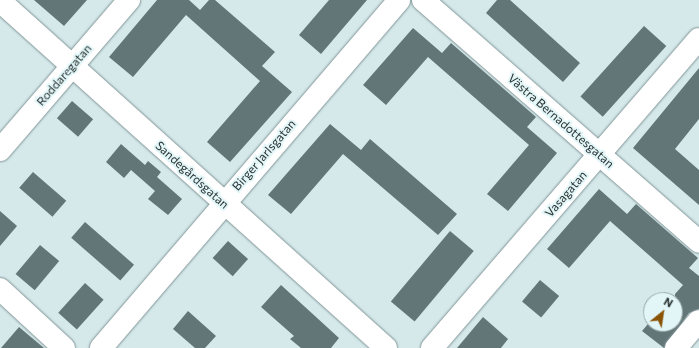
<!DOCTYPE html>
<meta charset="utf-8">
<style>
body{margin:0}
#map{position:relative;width:699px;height:348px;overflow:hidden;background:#d5e9eb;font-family:Commissioner,sans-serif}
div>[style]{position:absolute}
.building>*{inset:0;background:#637677;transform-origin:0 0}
.roads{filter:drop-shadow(0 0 1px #829597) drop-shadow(0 0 1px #829597)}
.minor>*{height:22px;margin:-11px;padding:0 11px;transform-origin:11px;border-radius:11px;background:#fff}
span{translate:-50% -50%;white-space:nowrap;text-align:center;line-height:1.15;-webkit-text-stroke:4px #e2f6f8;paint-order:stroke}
.street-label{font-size:12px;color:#2a3233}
.north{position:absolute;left:643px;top:292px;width:40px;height:40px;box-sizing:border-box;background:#e2f6f8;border:1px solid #98a8a9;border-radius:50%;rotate:30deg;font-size:11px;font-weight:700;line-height:16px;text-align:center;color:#2a3233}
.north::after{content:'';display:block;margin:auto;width:14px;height:18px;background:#8a5405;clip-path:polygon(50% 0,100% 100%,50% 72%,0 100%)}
</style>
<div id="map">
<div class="building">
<i style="clip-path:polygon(34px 0,87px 0,64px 26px)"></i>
<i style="clip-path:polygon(157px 0,189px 0,200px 10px,209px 0,215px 0,275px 52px,262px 66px,292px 92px,230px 162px,207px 142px,260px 81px,186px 15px,133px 77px,109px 57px)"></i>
<i style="clip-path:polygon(329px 0,367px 0,321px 54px,299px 35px)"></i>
<i style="clip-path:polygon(497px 0,510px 0,580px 63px,563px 82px,486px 13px)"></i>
<i style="left:644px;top:26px;width:30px;height:95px;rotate:42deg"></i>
<i style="clip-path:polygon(413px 28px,442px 53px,451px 43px,536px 117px,527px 127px,557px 153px,508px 211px,487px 194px,529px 145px,428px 57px,386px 105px,363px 85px)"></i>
<i style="clip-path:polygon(699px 68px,699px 119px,675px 149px,699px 170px,699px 205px,633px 148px)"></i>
<i style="left:72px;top:101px;width:28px;height:23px;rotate:41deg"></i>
<i style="clip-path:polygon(330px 124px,361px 150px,370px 139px,457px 214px,438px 235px,343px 154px,291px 214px,268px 195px)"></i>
<i style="clip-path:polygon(121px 144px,145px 165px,148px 161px,161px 172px,157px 177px,182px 199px,168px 215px,148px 199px,155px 191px,131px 170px,124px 178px,106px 162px)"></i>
<i style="left:33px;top:172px;width:44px;height:21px;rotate:41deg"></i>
<i style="clip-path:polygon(599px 189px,627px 214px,636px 204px,698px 258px,689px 268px,699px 276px,699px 309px,689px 313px,664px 348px,642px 331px,648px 324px,675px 324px,675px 294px,683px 285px,610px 221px,569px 268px,547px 249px)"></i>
<i style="clip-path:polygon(0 211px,17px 226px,0 246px)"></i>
<i style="left:85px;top:222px;width:65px;height:21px;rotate:41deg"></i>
<i style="left:450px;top:231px;width:31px;height:92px;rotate:40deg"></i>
<i style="left:228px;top:241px;width:27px;height:23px;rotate:42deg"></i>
<i style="left:40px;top:245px;width:25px;height:38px;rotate:40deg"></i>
<i style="left:540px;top:280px;width:25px;height:28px;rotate:40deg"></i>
<i style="left:85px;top:283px;width:25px;height:40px;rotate:42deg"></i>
<i style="clip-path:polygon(281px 285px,339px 338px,331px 348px,301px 348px,290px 339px,294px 336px,261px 307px)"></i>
<i style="clip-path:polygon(188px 311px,216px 336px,205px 348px,195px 348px,173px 329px)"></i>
<i style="clip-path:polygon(483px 317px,508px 339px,501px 348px,457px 348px)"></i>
<i style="clip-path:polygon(19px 327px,44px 348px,1px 348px)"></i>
</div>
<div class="roads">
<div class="minor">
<i style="left:423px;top:0;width:367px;rotate:41.2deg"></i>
<i style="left:0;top:1px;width:519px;rotate:41.95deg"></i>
<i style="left:0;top:150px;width:198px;rotate:-49.3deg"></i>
<i style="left:0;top:289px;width:87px;rotate:42.7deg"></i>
<i style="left:101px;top:348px;width:458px;rotate:-49.4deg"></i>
<i style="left:432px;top:348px;width:408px;rotate:-49.2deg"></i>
<i style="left:676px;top:348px;width:35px;rotate:-50deg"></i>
</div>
</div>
<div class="street-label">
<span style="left:64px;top:75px;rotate:-49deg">Roddaregatan</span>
<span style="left:561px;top:121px;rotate:41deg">Västra Bernadottesgatan</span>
<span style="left:264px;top:155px;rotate:-49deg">Birger Jarlsgatan</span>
<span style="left:192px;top:175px;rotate:42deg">Sandegårdsgatan</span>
<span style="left:566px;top:194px;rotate:-49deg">Vasagatan</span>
</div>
<div class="north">N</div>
</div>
